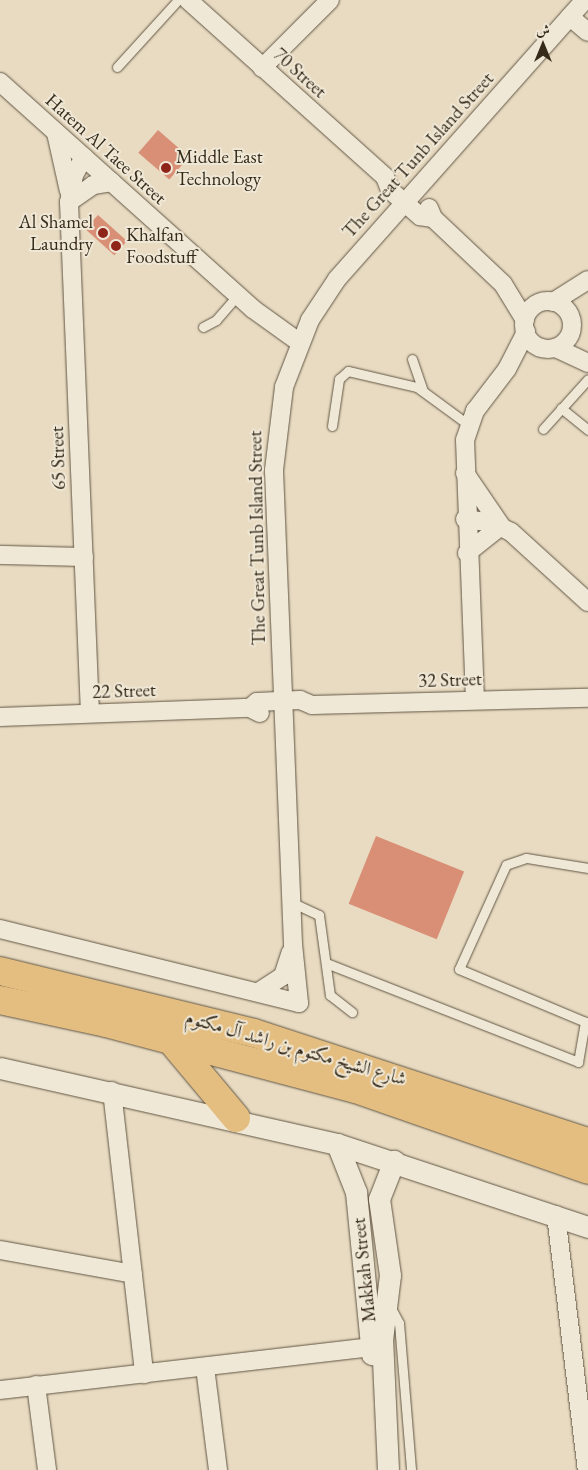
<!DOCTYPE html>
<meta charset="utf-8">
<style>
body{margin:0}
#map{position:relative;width:588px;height:1470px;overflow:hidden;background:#e8dbc2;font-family:"EB Garamond",Amiri,serif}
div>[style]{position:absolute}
.building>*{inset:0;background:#d98f76;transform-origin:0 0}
.roads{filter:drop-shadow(0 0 1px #625643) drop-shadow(0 0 1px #625643)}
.service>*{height:9px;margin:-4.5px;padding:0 4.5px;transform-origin:4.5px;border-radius:4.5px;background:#f0e8d7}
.minor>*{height:18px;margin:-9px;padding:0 9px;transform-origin:9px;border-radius:9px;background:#f0e8d7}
.minor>.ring{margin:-9px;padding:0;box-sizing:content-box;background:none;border:18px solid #f0e8d7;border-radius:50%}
.tertiary>*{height:21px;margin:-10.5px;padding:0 10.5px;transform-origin:10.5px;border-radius:10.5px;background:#f0e8d7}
.primary>*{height:28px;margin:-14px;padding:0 14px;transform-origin:14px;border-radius:14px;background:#e4be81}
.dots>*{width:14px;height:14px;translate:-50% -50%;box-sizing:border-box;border:2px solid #f0e8d7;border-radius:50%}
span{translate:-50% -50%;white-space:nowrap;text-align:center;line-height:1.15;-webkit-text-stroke:4px #f0e8d7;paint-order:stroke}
.street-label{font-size:19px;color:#362a19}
.poi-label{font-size:19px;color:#362a19}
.left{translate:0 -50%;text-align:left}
.right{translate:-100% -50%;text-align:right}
.north{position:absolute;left:518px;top:20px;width:50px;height:50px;-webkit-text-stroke:4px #f0e8d7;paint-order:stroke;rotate:0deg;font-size:14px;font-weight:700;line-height:20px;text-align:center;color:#362a19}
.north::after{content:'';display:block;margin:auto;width:18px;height:22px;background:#362a19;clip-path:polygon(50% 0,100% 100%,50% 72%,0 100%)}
</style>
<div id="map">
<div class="building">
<i style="left:158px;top:130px;width:41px;height:30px;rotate:41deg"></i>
<i style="left:98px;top:215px;width:39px;height:19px;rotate:42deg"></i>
<i style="left:376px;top:836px;width:95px;height:73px;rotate:22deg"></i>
</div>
<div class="roads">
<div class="service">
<i style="left:117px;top:67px;width:91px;rotate:-47.7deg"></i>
<i style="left:203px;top:327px;width:15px;rotate:-28deg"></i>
<i style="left:216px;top:320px;width:33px;rotate:-49deg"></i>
<i style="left:412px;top:359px;width:34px;rotate:71deg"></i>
<i style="left:561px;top:408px;width:35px;rotate:39deg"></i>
<i style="left:332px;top:426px;width:48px;rotate:-81.5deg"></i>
<i style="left:339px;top:379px;width:12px;rotate:-42deg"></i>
<i style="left:348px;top:371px;width:71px;rotate:13.1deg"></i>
<i style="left:417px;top:387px;width:64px;rotate:36.2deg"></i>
<i style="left:543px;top:429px;width:67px;rotate:-48deg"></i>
<i style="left:588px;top:868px;width:63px;rotate:-170.8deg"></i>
<i style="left:526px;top:858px;width:21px;rotate:161deg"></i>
<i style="left:506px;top:865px;width:114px;rotate:114.3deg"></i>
<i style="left:459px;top:969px;width:140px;rotate:22.7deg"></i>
<i style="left:291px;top:902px;width:31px;rotate:25deg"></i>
<i style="left:319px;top:915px;width:81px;rotate:82.2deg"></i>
<i style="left:330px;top:995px;width:28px;rotate:38deg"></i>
<i style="left:326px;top:963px;width:271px;rotate:21.4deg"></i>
<i style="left:578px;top:1062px;width:41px;rotate:-80.1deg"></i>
<i style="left:390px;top:1306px;width:19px;rotate:62deg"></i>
<i style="left:399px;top:1323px;width:147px;rotate:85.3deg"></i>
</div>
<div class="minor">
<i style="left:188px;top:0;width:265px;rotate:41.9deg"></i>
<i style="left:385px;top:177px;width:14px;rotate:69deg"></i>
<i style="left:390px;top:190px;width:40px;rotate:41deg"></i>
<i style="left:420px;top:216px;width:13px;rotate:9deg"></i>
<i style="left:570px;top:17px;width:23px;rotate:40deg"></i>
<i style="left:262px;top:68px;width:96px;rotate:-45deg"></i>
<i style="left:0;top:82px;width:340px;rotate:41.9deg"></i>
<i style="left:253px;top:309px;width:57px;rotate:35.7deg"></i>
<i style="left:56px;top:133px;width:59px;rotate:77.4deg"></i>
<i style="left:84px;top:157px;width:21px;rotate:119deg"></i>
<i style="left:74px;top:175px;width:27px;rotate:100deg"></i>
<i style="left:69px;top:202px;width:511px;rotate:87.65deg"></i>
<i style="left:69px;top:202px;width:29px;rotate:-35deg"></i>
<i style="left:93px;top:185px;width:19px;rotate:-9deg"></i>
<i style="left:429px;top:208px;width:11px;rotate:68deg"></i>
<i style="left:433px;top:218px;width:96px;rotate:43.3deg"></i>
<i style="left:503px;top:284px;width:42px;rotate:58.6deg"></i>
<i class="ring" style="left:524px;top:301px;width:30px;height:30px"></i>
<i style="left:553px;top:302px;width:41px;rotate:-32.2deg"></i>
<i style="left:556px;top:348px;width:35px;rotate:25deg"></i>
<i style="left:465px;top:473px;width:64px;rotate:55.8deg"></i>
<i style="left:465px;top:519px;width:28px;rotate:8deg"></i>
<i style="left:493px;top:523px;width:20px;rotate:27deg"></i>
<i style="left:511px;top:532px;width:104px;rotate:42.3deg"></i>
<i style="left:467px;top:553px;width:43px;rotate:-38.5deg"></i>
<i style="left:0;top:555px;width:84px;rotate:1.4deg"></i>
<i style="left:475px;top:700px;width:260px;rotate:-92.2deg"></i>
<i style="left:465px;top:440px;width:31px;rotate:-71deg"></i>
<i style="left:475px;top:411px;width:53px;rotate:-52.7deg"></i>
<i style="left:507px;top:369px;width:42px;rotate:-62.8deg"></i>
<i style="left:250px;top:708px;width:9px;rotate:-41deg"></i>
<i style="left:257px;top:702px;width:43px;rotate:-2.7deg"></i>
<i style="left:300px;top:700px;width:13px;rotate:23deg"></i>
<i style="left:312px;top:705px;width:276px;rotate:-1.5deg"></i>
<i style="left:0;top:717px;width:250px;rotate:-2.1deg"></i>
<i style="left:250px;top:708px;width:11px;rotate:27deg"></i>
<i style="left:0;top:929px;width:308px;rotate:13.9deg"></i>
<i style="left:299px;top:1003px;width:59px;rotate:-95.8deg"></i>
<i style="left:293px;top:944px;width:474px;rotate:-92.3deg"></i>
<i style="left:274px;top:470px;width:84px;rotate:-83.1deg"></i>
<i style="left:284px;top:387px;width:72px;rotate:-68.8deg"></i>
<i style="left:310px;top:320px;width:49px;rotate:-56.6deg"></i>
<i style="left:337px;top:279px;width:373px;rotate:-48.4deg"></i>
<i style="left:260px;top:991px;width:27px;rotate:-33deg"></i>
<i style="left:283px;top:976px;width:25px;rotate:-72deg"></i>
<i style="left:112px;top:1091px;width:285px;rotate:83.5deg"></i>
<i style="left:556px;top:1215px;width:257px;rotate:83.1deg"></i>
<i style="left:0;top:1250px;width:135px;rotate:10.2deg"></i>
<i style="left:205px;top:1367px;width:104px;rotate:82.8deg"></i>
<i style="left:36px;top:1385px;width:86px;rotate:82.6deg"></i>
<i style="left:0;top:1390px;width:385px;rotate:-6.6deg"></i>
</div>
<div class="tertiary">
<i style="left:0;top:1068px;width:345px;rotate:12.7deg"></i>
<i style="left:337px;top:1144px;width:264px;rotate:18.3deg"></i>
<i style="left:337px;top:1144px;width:52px;rotate:68.4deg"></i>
<i style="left:356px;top:1192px;width:163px;rotate:84.4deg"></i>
<i style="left:388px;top:1470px;width:130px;rotate:-92.6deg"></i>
<i style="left:382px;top:1340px;width:65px;rotate:-83deg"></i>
<i style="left:390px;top:1275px;width:77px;rotate:-98.2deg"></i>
<i style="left:379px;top:1199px;width:41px;rotate:-68.5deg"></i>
</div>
<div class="primary">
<i style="left:0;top:971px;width:261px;rotate:13.7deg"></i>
<i style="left:254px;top:1033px;width:351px;rotate:18.1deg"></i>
<i style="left:0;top:1000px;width:108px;rotate:12.2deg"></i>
<i style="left:106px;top:1023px;width:259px;rotate:14.8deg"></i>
<i style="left:356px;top:1089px;width:246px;rotate:19.2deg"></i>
<i style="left:170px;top:1039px;width:103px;rotate:50.1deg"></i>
</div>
</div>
<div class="dots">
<i style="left:166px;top:168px;background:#8f2418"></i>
<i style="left:103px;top:233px;background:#8f2418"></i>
<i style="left:116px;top:246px;background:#8f2418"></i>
</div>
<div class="street-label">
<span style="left:300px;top:73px;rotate:42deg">70 Street</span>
<span style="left:106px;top:149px;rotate:42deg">Hatem Al Taee Street</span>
<span style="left:418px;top:155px;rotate:-48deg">The Great Tunb Island Street</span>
<span style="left:58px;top:458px;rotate:-92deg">65 Street</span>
<span style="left:257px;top:538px;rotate:-91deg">The Great Tunb Island Street</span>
<span style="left:450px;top:680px;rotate:-2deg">32 Street</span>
<span style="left:124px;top:691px;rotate:-2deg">22 Street</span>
<span style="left:296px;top:1048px;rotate:16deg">شارع الشيخ مكتوم بن راشد آل مكتوم</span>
<span style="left:364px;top:1270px;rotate:-96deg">Makkah Street</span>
</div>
<div class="poi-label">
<span class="left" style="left:176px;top:168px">Middle East<br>Technology</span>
<span class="right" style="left:93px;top:233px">Al Shamel<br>Laundry</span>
<span class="left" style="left:126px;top:246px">Khalfan<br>Foodstuff</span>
</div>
<div class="north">ش</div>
</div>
